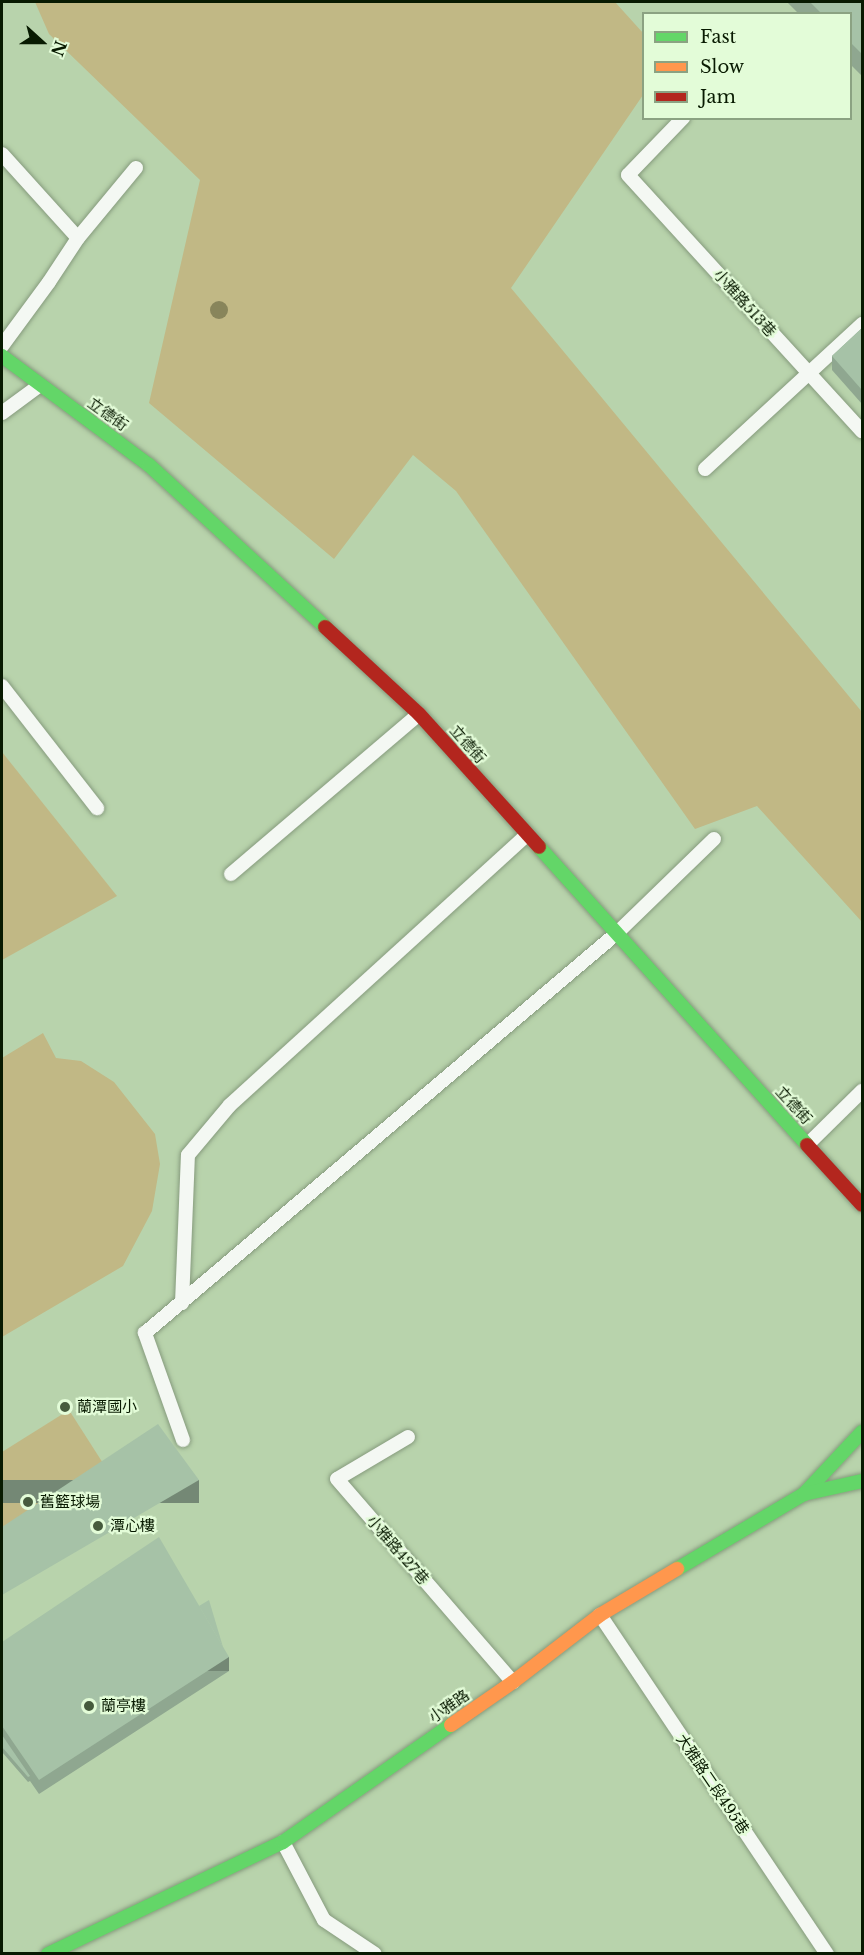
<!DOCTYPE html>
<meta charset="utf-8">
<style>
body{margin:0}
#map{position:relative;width:864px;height:1955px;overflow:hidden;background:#b8d3ac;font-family:"Libre Baskerville","Noto Sans TC",serif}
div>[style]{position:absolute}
.green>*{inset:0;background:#c1b885}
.roads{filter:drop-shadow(0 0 2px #869b7d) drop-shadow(0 0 2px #869b7d)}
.lane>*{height:14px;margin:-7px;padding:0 7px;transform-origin:7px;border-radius:7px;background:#f4f8f3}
.fast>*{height:14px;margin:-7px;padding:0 7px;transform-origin:7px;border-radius:7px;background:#63d668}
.slow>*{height:14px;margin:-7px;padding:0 7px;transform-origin:7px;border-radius:7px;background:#ff974d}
.jam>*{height:14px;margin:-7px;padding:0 7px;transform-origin:7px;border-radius:7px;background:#b3261e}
.trees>*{width:18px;height:18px;margin:-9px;border-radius:50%;background:#88855b}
.wall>*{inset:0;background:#8fa790}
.shaded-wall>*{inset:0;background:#748875;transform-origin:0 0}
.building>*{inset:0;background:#a6c2a7}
.dots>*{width:16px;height:16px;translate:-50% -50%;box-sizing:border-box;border:3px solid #e3fcd8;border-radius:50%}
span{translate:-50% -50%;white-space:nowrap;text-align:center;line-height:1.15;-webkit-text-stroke:4.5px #e3fcd8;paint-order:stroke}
.street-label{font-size:15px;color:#081a01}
.poi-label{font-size:15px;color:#081a01}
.left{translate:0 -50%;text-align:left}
.frame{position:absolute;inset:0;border:3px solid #081a01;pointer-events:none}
.legend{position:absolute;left:642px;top:12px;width:210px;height:108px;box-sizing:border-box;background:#e3fcd8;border:2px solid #8ba282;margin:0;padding:8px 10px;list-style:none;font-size:18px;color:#081a01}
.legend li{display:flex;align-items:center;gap:12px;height:30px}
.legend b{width:30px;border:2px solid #8ba282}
.north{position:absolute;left:12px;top:12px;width:60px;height:60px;-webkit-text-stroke:4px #e3fcd8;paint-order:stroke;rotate:111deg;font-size:16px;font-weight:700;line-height:24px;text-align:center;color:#081a01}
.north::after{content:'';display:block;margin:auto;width:21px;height:27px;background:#081a01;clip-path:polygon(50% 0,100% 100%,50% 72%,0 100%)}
</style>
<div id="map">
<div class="green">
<i style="clip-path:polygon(35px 2px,615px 2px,643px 33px,643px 95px,511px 288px,862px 712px,862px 922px,757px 806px,695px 829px,456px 491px,413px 455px,334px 559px,149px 403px,200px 180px,49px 34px)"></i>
<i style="clip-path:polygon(2px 752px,117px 896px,2px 960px)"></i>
<i style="clip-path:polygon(43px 1033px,56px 1058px,81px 1061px,114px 1082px,155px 1134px,160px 1164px,152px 1211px,123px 1266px,2px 1337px,2px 1058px)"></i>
<i style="clip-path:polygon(69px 1410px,108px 1471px,2px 1533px,2px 1452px)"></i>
</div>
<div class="roads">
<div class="lane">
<i style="left:683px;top:118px;width:79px;rotate:134deg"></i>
<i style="left:628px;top:175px;width:347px;rotate:47.6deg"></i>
<i style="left:2px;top:154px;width:113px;rotate:47.9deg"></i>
<i style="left:2px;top:346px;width:79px;rotate:-53.7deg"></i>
<i style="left:49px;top:282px;width:53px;rotate:-56.6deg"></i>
<i style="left:78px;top:238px;width:91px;rotate:-50.4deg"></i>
<i style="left:2px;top:413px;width:47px;rotate:-36.4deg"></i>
<i style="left:705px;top:469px;width:214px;rotate:-42.7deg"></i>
<i style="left:2px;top:686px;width:155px;rotate:52.1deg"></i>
<i style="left:231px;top:874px;width:247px;rotate:-40.4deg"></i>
<i style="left:808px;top:1144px;width:76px;rotate:-44.5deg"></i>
<i style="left:182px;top:1303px;width:148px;rotate:-87.7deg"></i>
<i style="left:188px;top:1155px;width:65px;rotate:-50deg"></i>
<i style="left:230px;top:1105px;width:401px;rotate:-42.3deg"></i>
<i style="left:408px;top:1437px;width:82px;rotate:149.4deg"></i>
<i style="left:337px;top:1479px;width:269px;rotate:49.1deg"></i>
<i style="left:183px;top:1440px;width:114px;rotate:-109.6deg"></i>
<i style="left:145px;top:1333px;width:619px;rotate:-40.28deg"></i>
<i style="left:617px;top:933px;width:135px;rotate:-44.1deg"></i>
<i style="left:600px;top:1615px;width:408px;rotate:56.2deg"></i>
<i style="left:283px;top:1842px;width:88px;rotate:62.3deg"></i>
<i style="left:324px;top:1920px;width:61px;rotate:33.7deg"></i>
</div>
<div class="fast">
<i style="left:2px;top:356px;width:183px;rotate:36.6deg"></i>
<i style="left:149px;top:465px;width:239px;rotate:42.6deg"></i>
<i style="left:539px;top:847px;width:401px;rotate:48deg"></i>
<i style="left:804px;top:1494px;width:85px;rotate:-46.9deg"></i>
<i style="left:677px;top:1569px;width:147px;rotate:-30.6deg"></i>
<i style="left:804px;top:1494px;width:59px;rotate:-12.6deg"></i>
<i style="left:48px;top:1954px;width:260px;rotate:-25.5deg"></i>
<i style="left:283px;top:1842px;width:205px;rotate:-34.9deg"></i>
</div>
<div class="slow">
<i style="left:451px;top:1725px;width:75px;rotate:-34.7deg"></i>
<i style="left:513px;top:1682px;width:110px;rotate:-37.6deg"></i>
<i style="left:600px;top:1615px;width:90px;rotate:-30.9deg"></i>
</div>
<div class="jam">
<i style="left:325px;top:627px;width:128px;rotate:42.8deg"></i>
<i style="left:419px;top:714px;width:179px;rotate:47.9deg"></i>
<i style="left:807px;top:1145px;width:81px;rotate:47.5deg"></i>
</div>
</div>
<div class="trees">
<i style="left:219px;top:310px"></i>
</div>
<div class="wall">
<i style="clip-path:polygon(787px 2px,862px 2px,862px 76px,850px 64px,850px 14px,799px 14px)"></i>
<i style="clip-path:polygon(862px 328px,862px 404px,832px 370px,832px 356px)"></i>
<i style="clip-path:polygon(2px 1642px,229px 1671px,39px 1794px,30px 1781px,28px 1782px,2px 1752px)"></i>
</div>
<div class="shaded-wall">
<i style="left:199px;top:1480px;width:23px;height:228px;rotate:90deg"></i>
<i style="left:229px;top:1657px;width:14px;height:226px;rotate:90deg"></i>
</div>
<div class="building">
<i style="clip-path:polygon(810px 2px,862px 2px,862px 54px,850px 42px,850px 14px,822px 14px)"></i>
<i style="clip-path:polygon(862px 328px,862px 390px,832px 356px)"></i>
<i style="clip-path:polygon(158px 1424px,199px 1480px,2px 1595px,2px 1527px)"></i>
<i style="clip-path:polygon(159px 1537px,229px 1657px,39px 1780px,2px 1726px,2px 1642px)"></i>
<i style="clip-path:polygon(209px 1600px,223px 1647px,199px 1606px)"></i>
<i style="clip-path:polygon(2px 1735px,30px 1776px,28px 1777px,2px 1747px)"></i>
</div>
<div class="dots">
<i style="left:65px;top:1407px;background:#465b3d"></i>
<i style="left:28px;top:1502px;background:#465b3d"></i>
<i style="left:98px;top:1526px;background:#465b3d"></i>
<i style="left:89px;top:1706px;background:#465b3d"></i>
</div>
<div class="street-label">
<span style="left:745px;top:303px;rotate:48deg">小雅路513巷</span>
<span style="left:108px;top:414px;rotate:36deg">立德街</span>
<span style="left:468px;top:744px;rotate:49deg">立德街</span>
<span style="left:794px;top:1105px;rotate:48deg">立德街</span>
<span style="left:398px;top:1550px;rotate:49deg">小雅路427巷</span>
<span style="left:449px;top:1706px;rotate:-35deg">小雅路</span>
<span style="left:713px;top:1784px;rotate:56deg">大雅路二段495巷</span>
</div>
<div class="poi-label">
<span class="left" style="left:77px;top:1407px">蘭潭國小</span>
<span class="left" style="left:40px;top:1502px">舊籃球場</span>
<span class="left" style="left:110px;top:1526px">潭心樓</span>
<span class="left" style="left:101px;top:1706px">蘭亭樓</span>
</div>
<div class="frame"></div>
<ul class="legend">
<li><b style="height:8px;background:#63d668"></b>Fast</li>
<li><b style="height:8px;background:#ff974d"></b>Slow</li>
<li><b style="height:8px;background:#b3261e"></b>Jam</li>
</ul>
<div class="north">N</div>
</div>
